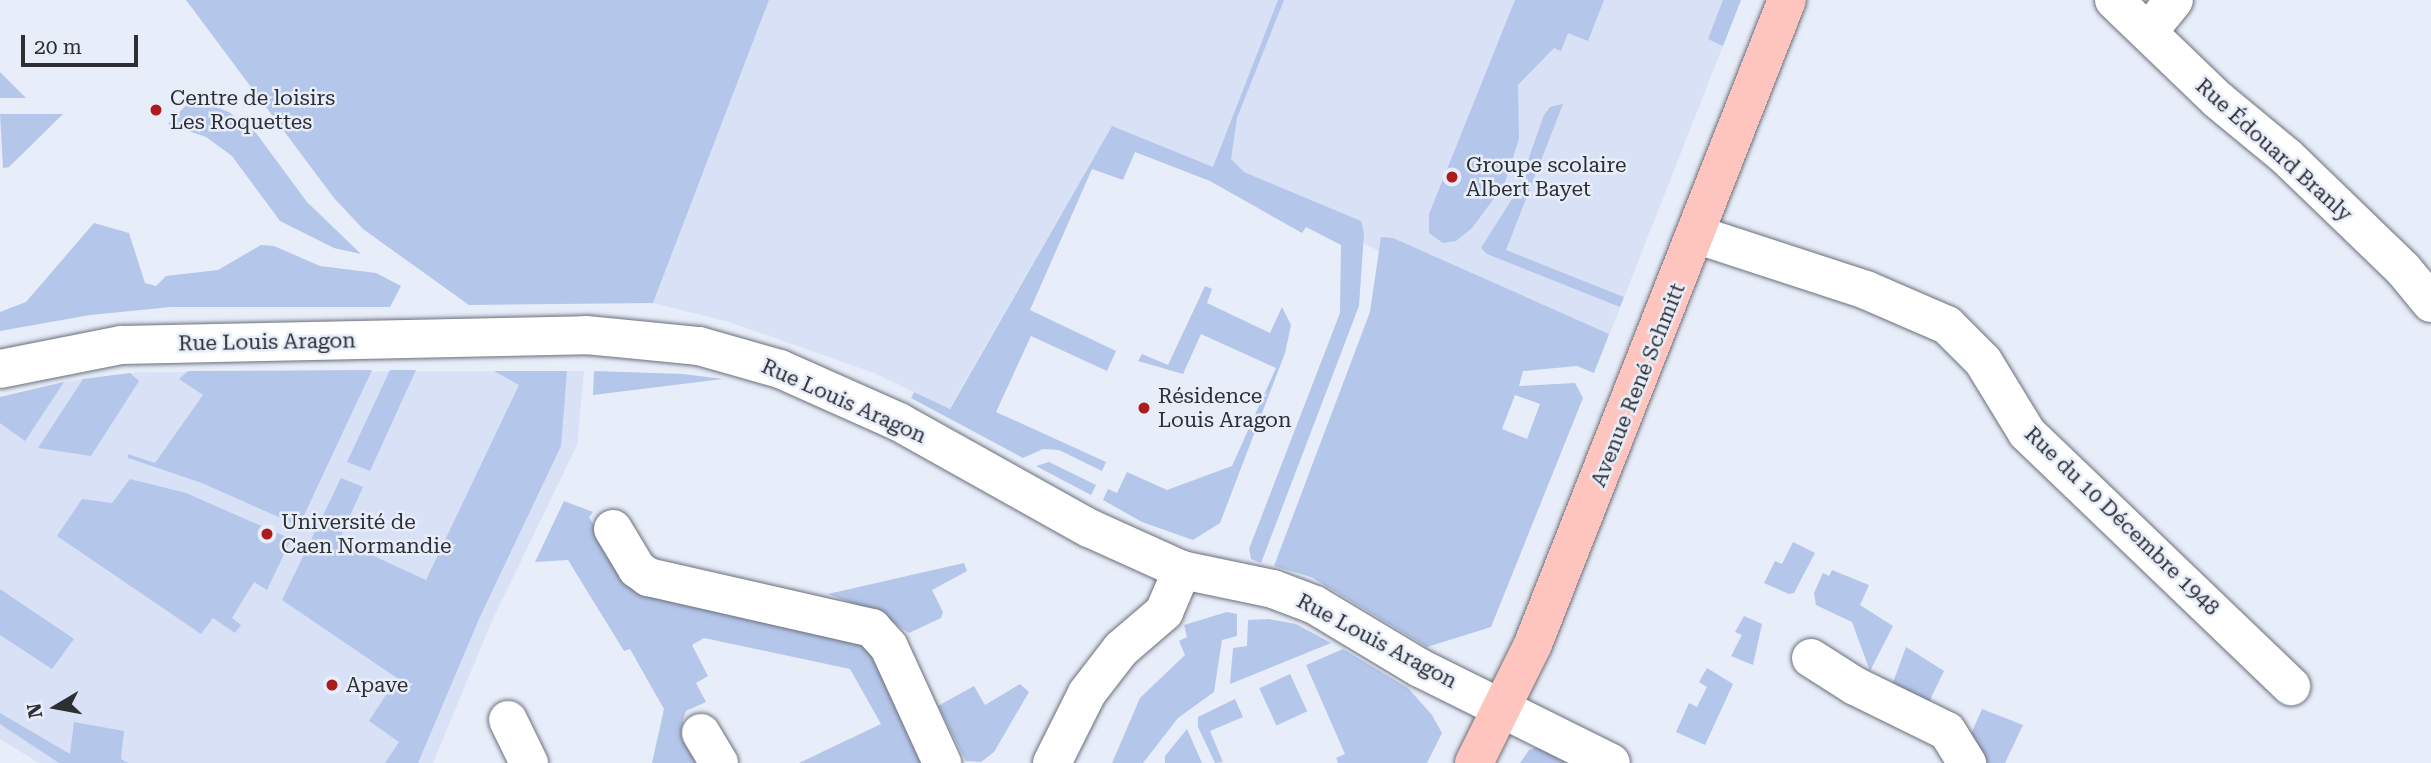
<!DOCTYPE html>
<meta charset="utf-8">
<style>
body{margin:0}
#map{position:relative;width:2431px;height:763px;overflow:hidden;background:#e7edf9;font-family:"Roboto Serif",serif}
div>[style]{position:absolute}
.built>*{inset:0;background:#d8e1f5}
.green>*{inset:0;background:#b5c6eb;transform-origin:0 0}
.roads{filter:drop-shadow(0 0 2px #6b707b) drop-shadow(0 0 2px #6b707b)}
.minor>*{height:38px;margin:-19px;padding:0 19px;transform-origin:19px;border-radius:19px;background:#fff}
.major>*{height:38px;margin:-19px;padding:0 19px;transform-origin:19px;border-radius:19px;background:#fec5bf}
.dots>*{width:19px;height:19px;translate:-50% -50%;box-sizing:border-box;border:4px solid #e7edf9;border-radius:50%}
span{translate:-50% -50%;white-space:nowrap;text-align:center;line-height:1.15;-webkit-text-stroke:5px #e7edf9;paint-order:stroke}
.poi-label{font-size:21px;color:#2d2f34}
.left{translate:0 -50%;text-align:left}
.street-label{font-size:21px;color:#2d2f34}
.north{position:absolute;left:21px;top:672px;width:70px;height:70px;-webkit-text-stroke:5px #e7edf9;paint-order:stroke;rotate:260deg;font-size:19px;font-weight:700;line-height:28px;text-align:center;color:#2d2f34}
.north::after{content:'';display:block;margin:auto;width:24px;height:32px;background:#2d2f34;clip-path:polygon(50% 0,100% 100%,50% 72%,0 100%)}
.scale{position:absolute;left:21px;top:35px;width:117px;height:32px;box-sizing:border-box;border:4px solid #2d2f34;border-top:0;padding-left:9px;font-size:21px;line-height:24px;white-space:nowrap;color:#2d2f34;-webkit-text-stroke:5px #e7edf9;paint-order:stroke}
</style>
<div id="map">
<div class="built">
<i style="clip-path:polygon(769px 0,1741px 0,1599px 361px,1359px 241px,1112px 126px,949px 409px,874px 373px,729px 322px,653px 303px)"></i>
<i style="clip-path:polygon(584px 371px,577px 445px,491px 623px,433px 763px,39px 763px,0 739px,0 397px,64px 382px,141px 372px)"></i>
</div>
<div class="green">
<i style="clip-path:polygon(186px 0,769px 0,653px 303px,469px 305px,363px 229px,334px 198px)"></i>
<i style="clip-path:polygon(1278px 0,1284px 0,1237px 118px,1231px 159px,1244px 172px,1361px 221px,1364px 233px,1359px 306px,1261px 563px,1251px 559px,1249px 549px,1340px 313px,1341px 245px,1306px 227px,1302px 233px,1210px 181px,1135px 152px,1123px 180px,1092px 169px,1030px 310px,1116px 351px,1107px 371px,1031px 336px,996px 412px,1106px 462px,1102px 471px,1059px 450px,1043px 449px,1023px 458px,911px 398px,914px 392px,950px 409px,1112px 126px,1213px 167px)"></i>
<i style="clip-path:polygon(1515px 0,1604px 0,1588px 41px,1568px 33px,1561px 51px,1554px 48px,1518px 85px,1519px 139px,1504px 185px,1472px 228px,1456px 241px,1443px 243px,1429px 233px,1429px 214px)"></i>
<i style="clip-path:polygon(1723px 0,1741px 0,1723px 46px,1708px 39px)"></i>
<i style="clip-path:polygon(0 72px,26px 98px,0 98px)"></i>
<i style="clip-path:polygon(193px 98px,229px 112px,256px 133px,307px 202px,361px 254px,334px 248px,280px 221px,232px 156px,206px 137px,168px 124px)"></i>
<i style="clip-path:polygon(1563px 104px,1506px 250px,1624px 297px,1620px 307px,1487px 254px,1481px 248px,1517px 191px,1544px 115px,1550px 107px)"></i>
<i style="clip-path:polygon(0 114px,63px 114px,9px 167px,3px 168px)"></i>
<i style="clip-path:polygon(94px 223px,129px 233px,145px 283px,156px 286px,166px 276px,218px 270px,261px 245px,274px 246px,320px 266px,376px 273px,401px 286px,390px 307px,171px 307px,90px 315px,0 331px,0 312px,26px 302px)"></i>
<i style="clip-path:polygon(evenodd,1381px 237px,1393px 238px,1609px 334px,1594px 373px,1577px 366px,1523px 371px,1519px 386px,1575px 383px,1583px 398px,1491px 627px,1427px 647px,1311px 577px,1274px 566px,1370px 312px,1381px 237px,1515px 395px,1540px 404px,1527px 439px,1502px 429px,1515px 395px)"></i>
<i style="clip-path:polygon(1205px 286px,1212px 289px,1207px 303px,1270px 333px,1282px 307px,1291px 325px,1285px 353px,1220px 523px,1193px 540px,1142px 522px,1103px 500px,1108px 489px,1117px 493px,1127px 472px,1167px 490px,1232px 466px,1276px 368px,1201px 334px,1183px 374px,1138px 361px,1142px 354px,1168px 365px)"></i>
<i style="clip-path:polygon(372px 370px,299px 526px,202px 483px,128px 458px,128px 454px,155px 463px,203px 395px,179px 379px,188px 371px)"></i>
<i style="clip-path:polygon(390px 370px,416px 370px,370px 471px,347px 462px)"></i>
<i style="clip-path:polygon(494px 371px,567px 371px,561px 446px,479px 619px,418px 763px,385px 763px,399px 742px,369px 721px,397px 678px,282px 600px,341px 478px,363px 487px,339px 540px,426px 580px,519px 385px)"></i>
<i style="clip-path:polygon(594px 371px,683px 374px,723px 379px,593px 395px)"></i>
<i style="clip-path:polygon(130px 373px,139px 381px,91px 456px,38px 448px,83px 379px)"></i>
<i style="clip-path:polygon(64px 382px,25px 441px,0 423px,0 397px)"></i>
<i style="clip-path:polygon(1049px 462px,1096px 485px,1091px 495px,1036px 466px)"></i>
<i style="clip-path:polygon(130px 479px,186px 493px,291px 539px,267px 590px,254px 582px,232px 618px,241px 625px,235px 633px,213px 618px,201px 634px,57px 536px,82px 499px,112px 503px)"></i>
<i style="clip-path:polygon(564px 501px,593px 512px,589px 517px,619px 570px,866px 643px,928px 763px,799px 763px,881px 724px,850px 669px,704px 638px,692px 645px,708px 676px,696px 683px,706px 702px,686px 711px,683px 720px,682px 738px,696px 763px,652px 763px,664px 709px,630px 649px,624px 651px,568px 560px,535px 562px)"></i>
<i style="clip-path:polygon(1793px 542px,1815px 553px,1794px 593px,1789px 594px,1764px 583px,1775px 561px,1782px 564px)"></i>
<i style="clip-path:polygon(964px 563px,967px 571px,932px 590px,943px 612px,941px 618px,909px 633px,881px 614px,828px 594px)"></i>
<i style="clip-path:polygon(1832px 570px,1869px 585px,1860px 605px,1893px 626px,1870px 671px,1852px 622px,1816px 605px,1814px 593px,1823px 573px,1829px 576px)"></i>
<i style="clip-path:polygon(0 589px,74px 639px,52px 669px,0 635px)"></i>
<i style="clip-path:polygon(1227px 612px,1237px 614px,1237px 636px,1222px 640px,1214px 692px,1178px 718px,1143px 763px,1112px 763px,1140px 698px,1185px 655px,1179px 641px,1187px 637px,1184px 625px)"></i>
<i style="clip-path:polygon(1744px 616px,1762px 624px,1753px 665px,1731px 656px,1742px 635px,1735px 632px)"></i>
<i style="clip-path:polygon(1269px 619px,1296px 624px,1331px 643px,1230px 684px,1233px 648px,1247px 646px,1248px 620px)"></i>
<i style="clip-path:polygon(1906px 647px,1944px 671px,1929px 702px,1891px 688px)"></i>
<i style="clip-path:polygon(1343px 649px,1408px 688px,1432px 715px,1442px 733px,1427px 763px,1338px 763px,1336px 758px,1345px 754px,1306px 665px)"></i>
<i style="clip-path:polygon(1707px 668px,1733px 684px,1705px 745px,1676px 732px,1689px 703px,1697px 707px,1707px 687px,1699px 682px)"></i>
<i style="left:1290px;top:674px;width:41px;height:34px;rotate:65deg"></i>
<i style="clip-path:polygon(1020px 684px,1029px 692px,994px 752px,981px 762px,966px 761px,938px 706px,974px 686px,985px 705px)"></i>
<i style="clip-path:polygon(1235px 699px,1243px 717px,1210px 731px,1223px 762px,1215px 763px,1198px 727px,1198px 717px)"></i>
<i style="clip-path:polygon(1982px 709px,2023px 725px,2005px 763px,1988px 763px,1971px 734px)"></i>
<i style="clip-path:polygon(0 713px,70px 754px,74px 722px,124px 731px,121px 759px,128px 763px,59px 763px,0 724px)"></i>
<i style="clip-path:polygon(1187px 729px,1202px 763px,1165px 763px,1165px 756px)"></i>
<i style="clip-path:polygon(1538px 747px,1568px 763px,1520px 763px,1529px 750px)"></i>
</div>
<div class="roads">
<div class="minor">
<i style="left:2114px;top:0;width:144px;rotate:43.9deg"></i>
<i style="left:2218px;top:100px;width:89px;rotate:39.6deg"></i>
<i style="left:2287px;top:157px;width:161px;rotate:44deg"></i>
<i style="left:2403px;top:269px;width:44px;rotate:50.5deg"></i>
<i style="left:2148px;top:32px;width:41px;rotate:-50.9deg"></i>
<i style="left:1698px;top:235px;width:177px;rotate:18.1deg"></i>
<i style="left:1866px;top:290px;width:88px;rotate:23.4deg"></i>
<i style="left:1947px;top:325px;width:51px;rotate:45deg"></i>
<i style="left:1983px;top:361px;width:84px;rotate:58.6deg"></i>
<i style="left:2027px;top:433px;width:366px;rotate:43.8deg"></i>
<i style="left:0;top:369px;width:123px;rotate:-11.2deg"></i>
<i style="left:121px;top:345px;width:465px;rotate:-1.2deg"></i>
<i style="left:586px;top:335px;width:114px;rotate:5.6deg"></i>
<i style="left:699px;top:346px;width:84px;rotate:15.9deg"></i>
<i style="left:780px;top:369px;width:130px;rotate:24deg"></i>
<i style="left:899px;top:422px;width:218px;rotate:29.2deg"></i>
<i style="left:1089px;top:528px;width:102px;rotate:24.3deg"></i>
<i style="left:1182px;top:570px;width:93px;rotate:11.8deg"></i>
<i style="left:1273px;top:589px;width:45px;rotate:20.9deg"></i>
<i style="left:1315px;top:605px;width:122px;rotate:31deg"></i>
<i style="left:1420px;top:668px;width:213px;rotate:26.4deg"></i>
<i style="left:613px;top:529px;width:47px;rotate:59deg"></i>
<i style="left:637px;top:569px;width:14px;rotate:36deg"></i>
<i style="left:648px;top:577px;width:230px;rotate:12.8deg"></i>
<i style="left:872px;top:628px;width:25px;rotate:48deg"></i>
<i style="left:889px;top:647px;width:128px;rotate:65.4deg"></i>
<i style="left:1811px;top:658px;width:52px;rotate:32.5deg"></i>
<i style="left:1855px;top:686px;width:102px;rotate:26.1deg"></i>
<i style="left:1947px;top:731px;width:38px;rotate:58deg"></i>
<i style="left:508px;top:720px;width:48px;rotate:64deg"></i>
<i style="left:701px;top:733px;width:35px;rotate:59deg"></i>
<i style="left:1052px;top:763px;width:78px;rotate:-63.4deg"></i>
<i style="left:1087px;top:693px;width:56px;rotate:-52.3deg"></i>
<i style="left:1121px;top:649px;width:57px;rotate:-40.7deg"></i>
<i style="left:1164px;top:612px;width:46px;rotate:-66.8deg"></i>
</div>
<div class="major">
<i style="left:1474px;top:763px;width:133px;rotate:-63.6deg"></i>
<i style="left:1533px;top:644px;width:692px;rotate:-68.48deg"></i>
</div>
</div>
<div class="dots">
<i style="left:156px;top:110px;background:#ad1b1b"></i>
<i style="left:1452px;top:177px;background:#ad1b1b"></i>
<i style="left:1144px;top:408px;background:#ad1b1b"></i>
<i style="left:267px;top:534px;background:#ad1b1b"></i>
<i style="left:332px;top:685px;background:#ad1b1b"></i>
</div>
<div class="poi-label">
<span class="left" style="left:170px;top:110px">Centre de loisirs<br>Les Roquettes</span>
<span class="left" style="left:1466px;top:177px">Groupe scolaire<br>Albert Bayet</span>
<span class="left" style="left:1158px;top:408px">Résidence<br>Louis Aragon</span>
<span class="left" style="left:281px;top:534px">Université de<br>Caen Normandie</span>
<span class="left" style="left:346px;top:685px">Apave</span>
</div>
<div class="street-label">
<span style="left:2274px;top:150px;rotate:42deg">Rue Édouard Branly</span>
<span style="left:267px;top:342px;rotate:-1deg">Rue Louis Aragon</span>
<span style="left:1638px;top:385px;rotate:-68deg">Avenue René Schmitt</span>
<span style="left:844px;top:401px;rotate:24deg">Rue Louis Aragon</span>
<span style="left:2122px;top:521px;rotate:44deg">Rue du 10 Décembre 1948</span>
<span style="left:1377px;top:641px;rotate:28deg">Rue Louis Aragon</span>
</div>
<div class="north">N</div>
<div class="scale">20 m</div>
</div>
